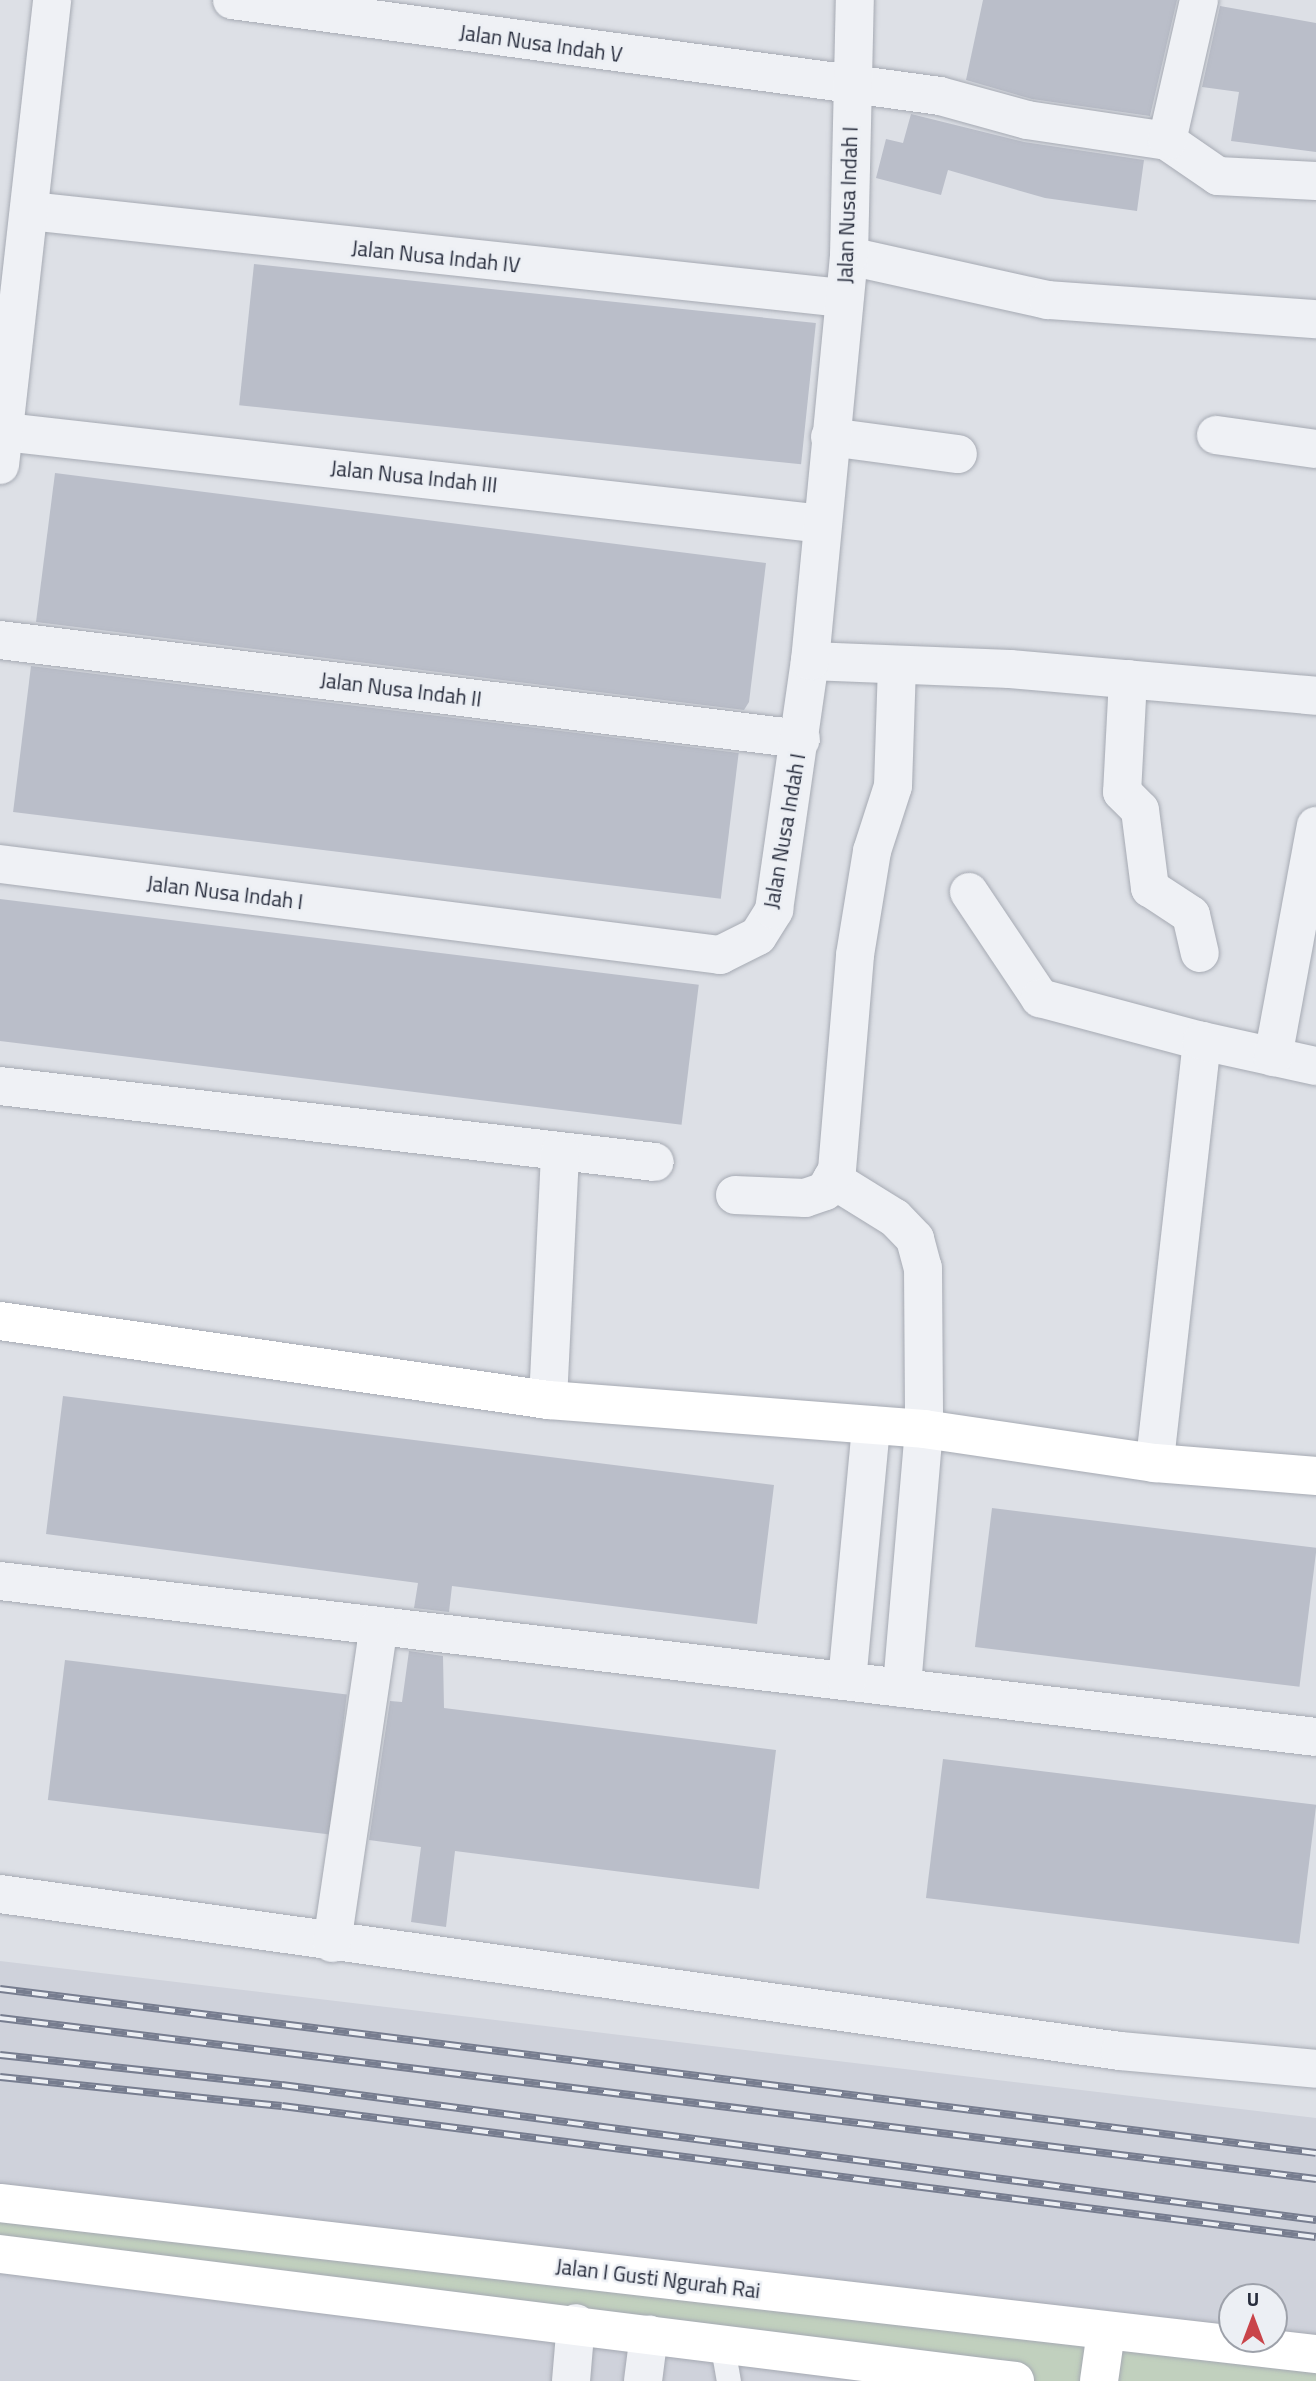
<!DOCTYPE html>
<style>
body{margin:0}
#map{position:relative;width:1316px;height:2381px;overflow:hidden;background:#dde0e6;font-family:"Titillium Web",sans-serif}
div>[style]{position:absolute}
.built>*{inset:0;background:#cfd2db}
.green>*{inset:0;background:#c1d0be}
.building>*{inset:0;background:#babec9;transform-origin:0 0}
.roads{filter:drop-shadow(0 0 2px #a6aab3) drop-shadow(0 0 2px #a6aab3)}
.lane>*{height:24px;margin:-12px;padding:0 12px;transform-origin:12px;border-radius:12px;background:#eff1f5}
.street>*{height:38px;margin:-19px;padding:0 19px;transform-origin:19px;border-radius:19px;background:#eff1f5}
.secondary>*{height:38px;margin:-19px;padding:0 19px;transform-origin:19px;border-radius:19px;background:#fff}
.primary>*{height:38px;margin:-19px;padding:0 19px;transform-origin:19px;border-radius:19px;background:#fff}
.rail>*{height:8px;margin-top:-4px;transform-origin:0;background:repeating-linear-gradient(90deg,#eceff4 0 16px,#777d8f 0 32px);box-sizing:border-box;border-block:2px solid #777d8f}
span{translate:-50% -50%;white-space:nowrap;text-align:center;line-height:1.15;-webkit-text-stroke:5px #eceff4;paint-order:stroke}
.street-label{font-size:21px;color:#272c3c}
.north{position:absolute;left:1218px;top:2283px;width:70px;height:70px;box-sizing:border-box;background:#eceff4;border:2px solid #9da1aa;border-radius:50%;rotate:0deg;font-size:19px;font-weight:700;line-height:28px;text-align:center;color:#272c3c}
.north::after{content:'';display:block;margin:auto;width:24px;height:32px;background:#c9444a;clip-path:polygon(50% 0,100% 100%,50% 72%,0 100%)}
</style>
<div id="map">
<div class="built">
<i style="clip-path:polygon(evenodd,0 1961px,1316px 2118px,1316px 2354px,0 2203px,0 1961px,1232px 2297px,1274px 2297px,1274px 2339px,1232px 2339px,1232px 2297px)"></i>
<i style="clip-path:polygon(0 2254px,1015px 2381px,0 2381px)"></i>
</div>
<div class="green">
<i style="clip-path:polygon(0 2203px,1316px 2354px,1316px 2381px,1015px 2381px,0 2254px)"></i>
</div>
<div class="building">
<i style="clip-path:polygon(983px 0,1177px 0,1150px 116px,1032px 99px,966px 80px)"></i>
<i style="clip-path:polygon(1220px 6px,1316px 23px,1316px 152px,1231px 141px,1239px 92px,1202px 87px)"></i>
<i style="clip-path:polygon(911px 114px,1024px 142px,1144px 160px,1137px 211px,1045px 198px,948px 170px,941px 195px,876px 178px,886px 139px,903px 143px)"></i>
<i style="left:254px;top:264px;width:565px;height:142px;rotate:6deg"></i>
<i style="clip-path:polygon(55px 473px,766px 563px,749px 702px,744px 710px,36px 622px)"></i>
<i style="left:31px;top:666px;width:713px;height:147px;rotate:7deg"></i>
<i style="left:0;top:899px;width:704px;height:141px;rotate:7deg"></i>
<i style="clip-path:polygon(63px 1396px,774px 1485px,757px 1624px,452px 1586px,449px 1612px,414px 1608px,418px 1583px,46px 1534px)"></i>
<i style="left:992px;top:1508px;width:327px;height:140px;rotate:7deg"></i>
<i style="clip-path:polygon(409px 1651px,443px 1656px,444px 1708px,776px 1750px,759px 1889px,455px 1851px,446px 1927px,411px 1922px,421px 1847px,369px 1840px,390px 1701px,402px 1702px)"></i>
<i style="left:65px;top:1660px;width:284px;height:141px;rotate:7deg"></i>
<i style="left:943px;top:1759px;width:376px;height:140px;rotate:7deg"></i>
</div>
<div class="roads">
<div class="lane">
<i style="left:722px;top:2342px;width:40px;rotate:80deg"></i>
</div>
<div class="street">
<i style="left:232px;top:0;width:714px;rotate:7.72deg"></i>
<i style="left:940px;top:96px;width:90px;rotate:15.4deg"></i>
<i style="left:1027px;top:120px;width:142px;rotate:8.5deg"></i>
<i style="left:1167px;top:141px;width:62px;rotate:34.5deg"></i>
<i style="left:1218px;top:176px;width:98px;rotate:2.9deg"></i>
<i style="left:1167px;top:141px;width:145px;rotate:-77.2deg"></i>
<i style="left:30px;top:211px;width:818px;rotate:6.11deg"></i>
<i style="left:849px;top:256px;width:204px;rotate:12.5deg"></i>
<i style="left:1048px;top:300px;width:269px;rotate:4.1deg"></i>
<i style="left:5px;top:432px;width:822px;rotate:6.42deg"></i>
<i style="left:1216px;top:435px;width:101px;rotate:8deg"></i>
<i style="left:830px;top:437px;width:129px;rotate:7.6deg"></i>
<i style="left:0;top:465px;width:468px;rotate:-83.6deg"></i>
<i style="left:0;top:640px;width:807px;rotate:7.05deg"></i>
<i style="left:810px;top:661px;width:200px;rotate:2.3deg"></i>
<i style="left:1010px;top:669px;width:307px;rotate:5deg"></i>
<i style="left:1128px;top:679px;width:113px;rotate:93deg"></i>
<i style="left:1122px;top:792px;width:25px;rotate:45deg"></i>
<i style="left:1140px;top:810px;width:79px;rotate:82.7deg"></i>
<i style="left:1150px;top:888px;width:49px;rotate:33.4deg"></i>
<i style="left:1191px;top:915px;width:39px;rotate:77deg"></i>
<i style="left:0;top:864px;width:726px;rotate:7.2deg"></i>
<i style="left:720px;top:955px;width:42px;rotate:-26.6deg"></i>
<i style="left:758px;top:936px;width:31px;rotate:-58deg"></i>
<i style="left:774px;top:910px;width:252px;rotate:-81.8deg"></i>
<i style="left:810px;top:661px;width:407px;rotate:-84.5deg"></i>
<i style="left:849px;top:256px;width:256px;rotate:-88.7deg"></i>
<i style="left:969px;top:892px;width:128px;rotate:56.2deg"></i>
<i style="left:1040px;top:998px;width:168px;rotate:14.9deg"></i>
<i style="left:1202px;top:1041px;width:425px;rotate:96.4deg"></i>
<i style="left:1202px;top:1041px;width:117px;rotate:12.4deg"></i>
<i style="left:1273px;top:1057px;width:235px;rotate:-79.5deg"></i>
<i style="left:0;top:1086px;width:659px;rotate:6.62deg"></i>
<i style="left:832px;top:1179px;width:74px;rotate:31.8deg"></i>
<i style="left:895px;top:1218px;width:29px;rotate:46deg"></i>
<i style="left:915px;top:1239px;width:30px;rotate:75deg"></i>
<i style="left:923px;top:1268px;width:161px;rotate:89.6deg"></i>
<i style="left:924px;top:1429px;width:260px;rotate:94.9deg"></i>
<i style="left:735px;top:1195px;width:70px;rotate:2.5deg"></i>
<i style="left:805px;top:1198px;width:21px;rotate:-19deg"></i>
<i style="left:825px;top:1191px;width:24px;rotate:-60deg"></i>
<i style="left:837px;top:1170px;width:216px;rotate:-85.2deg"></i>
<i style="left:855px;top:955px;width:105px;rotate:-80.7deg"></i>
<i style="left:872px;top:851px;width:68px;rotate:-72.1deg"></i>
<i style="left:893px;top:786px;width:121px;rotate:-88.1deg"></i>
<i style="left:548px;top:1400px;width:248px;rotate:-87.2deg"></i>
<i style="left:0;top:1581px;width:1325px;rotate:6.76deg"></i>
<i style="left:847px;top:1681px;width:257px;rotate:-84.6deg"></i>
<i style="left:0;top:1894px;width:1131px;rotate:7.98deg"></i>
<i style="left:1120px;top:2051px;width:197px;rotate:5.2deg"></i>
<i style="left:332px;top:1943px;width:320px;rotate:-81.6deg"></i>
<i style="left:571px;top:2381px;width:58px;rotate:-85.1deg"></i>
<i style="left:643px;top:2381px;width:47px;rotate:-82.7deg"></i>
</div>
<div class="secondary">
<i style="left:0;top:1321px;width:554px;rotate:8.2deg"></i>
<i style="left:548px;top:1400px;width:377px;rotate:4.4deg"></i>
<i style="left:924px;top:1429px;width:233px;rotate:8.4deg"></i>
<i style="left:1155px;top:1463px;width:162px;rotate:4.6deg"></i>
</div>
<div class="primary">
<i style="left:0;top:2203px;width:1325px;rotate:6.55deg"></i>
<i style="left:0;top:2254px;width:1023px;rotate:7.13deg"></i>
<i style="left:1099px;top:2381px;width:49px;rotate:-81.9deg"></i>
</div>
</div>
<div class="rail">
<i style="left:0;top:1989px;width:1326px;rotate:7.1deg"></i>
<i style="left:0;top:2018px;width:1326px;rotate:6.97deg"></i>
<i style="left:0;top:2055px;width:284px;rotate:6.1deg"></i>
<i style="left:282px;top:2085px;width:1043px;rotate:7.44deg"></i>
<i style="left:0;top:2077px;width:283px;rotate:5.9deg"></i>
<i style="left:282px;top:2106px;width:1042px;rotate:7.22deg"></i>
</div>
<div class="street-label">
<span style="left:541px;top:43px;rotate:8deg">Jalan Nusa Indah V</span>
<span style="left:847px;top:205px;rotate:-88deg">Jalan Nusa Indah I</span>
<span style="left:436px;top:256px;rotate:6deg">Jalan Nusa Indah IV</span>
<span style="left:414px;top:476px;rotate:6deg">Jalan Nusa Indah III</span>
<span style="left:401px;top:689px;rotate:7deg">Jalan Nusa Indah II</span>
<span style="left:784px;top:831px;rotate:-80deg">Jalan Nusa Indah I</span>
<span style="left:225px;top:892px;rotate:7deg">Jalan Nusa Indah I</span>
<span style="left:658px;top:2278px;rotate:7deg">Jalan I Gusti Ngurah Rai</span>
</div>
<div class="north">U</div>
</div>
